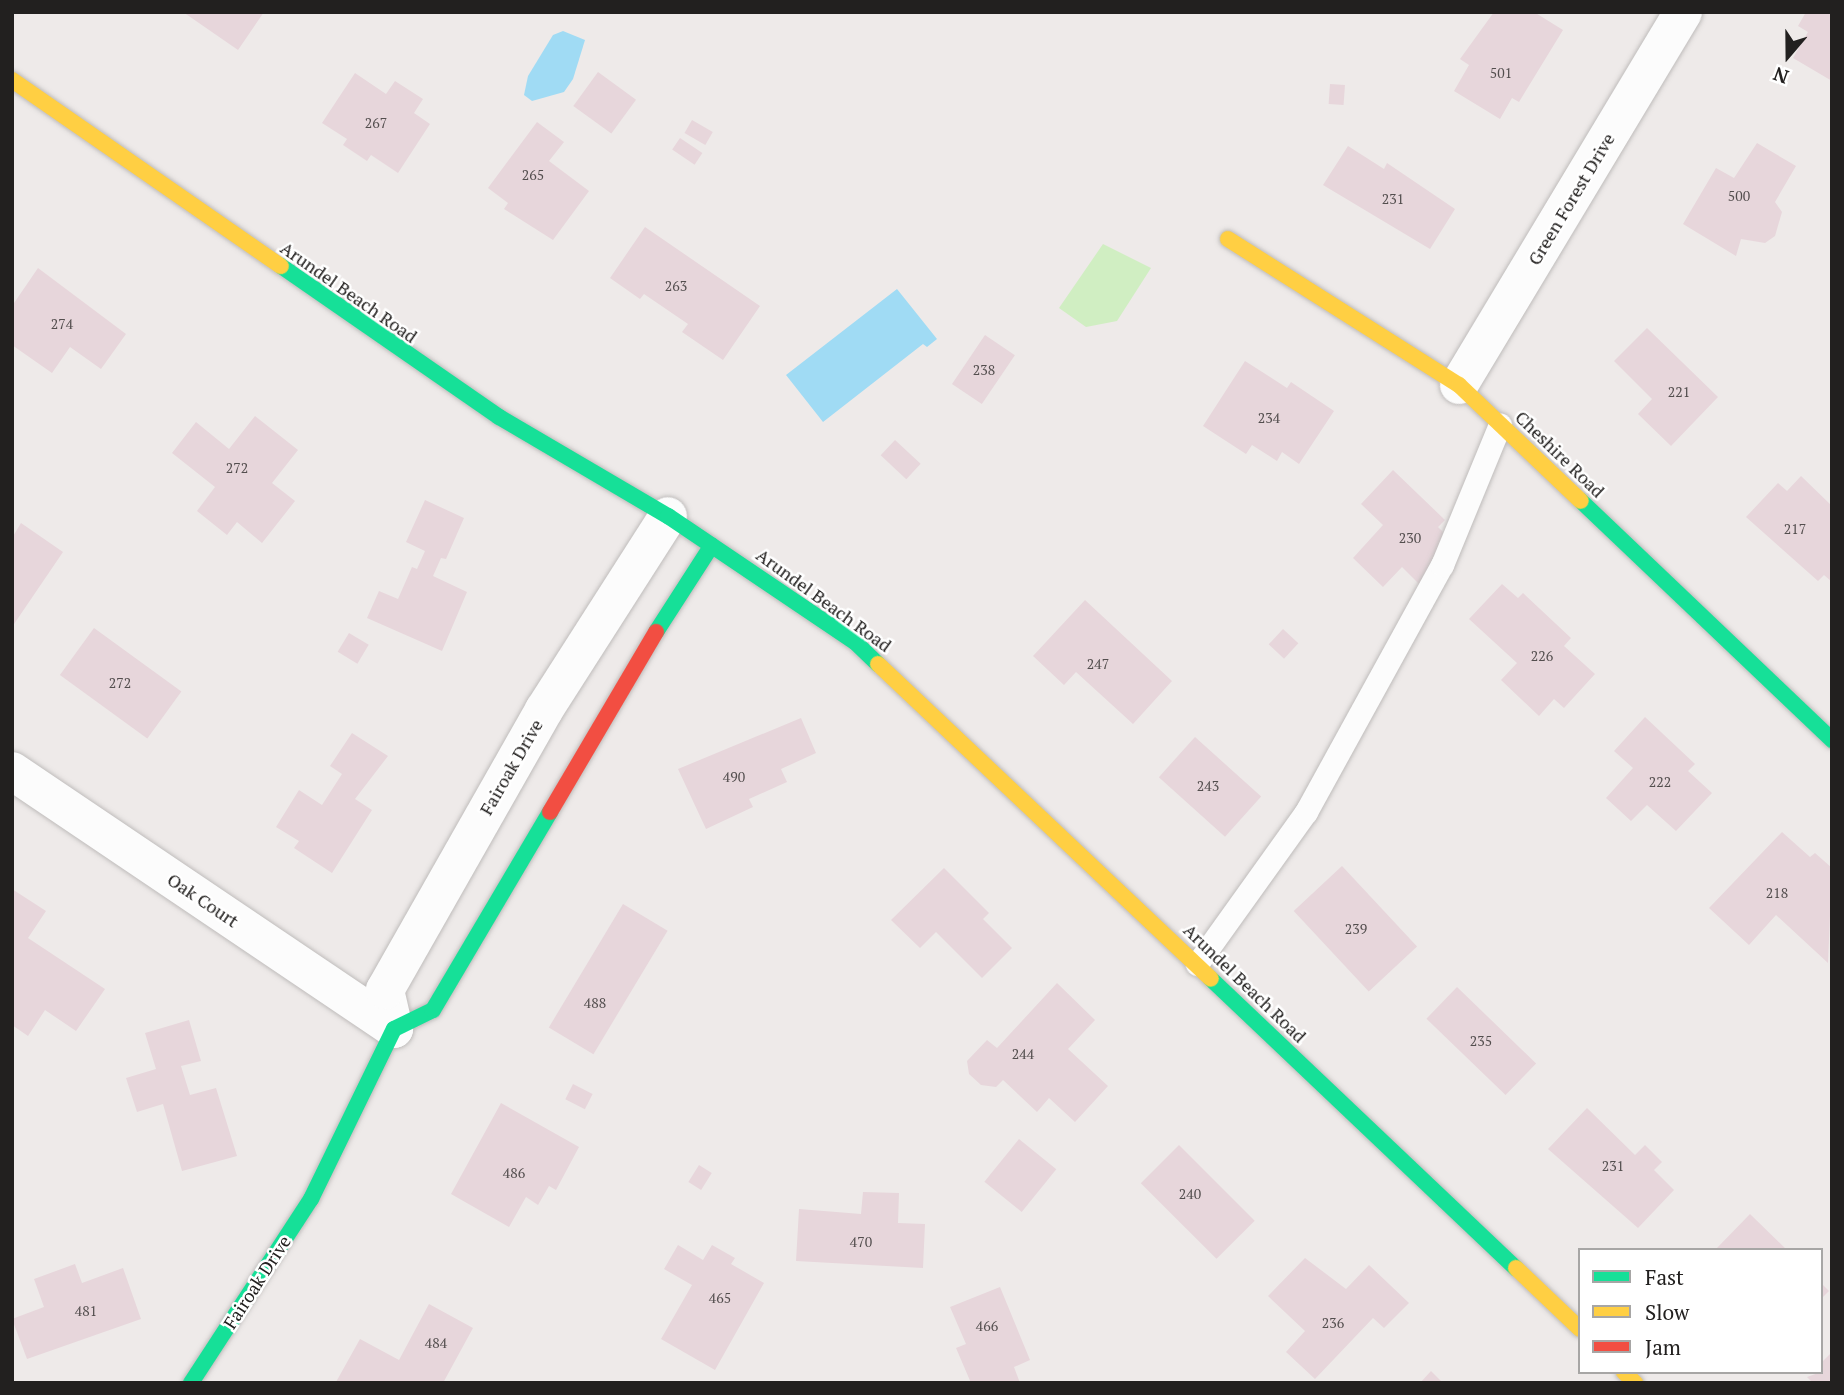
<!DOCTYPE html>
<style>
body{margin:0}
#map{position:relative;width:1844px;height:1395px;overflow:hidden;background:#eeeae9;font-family:"PT Serif",serif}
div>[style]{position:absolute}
.green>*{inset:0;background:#d0eec2}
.water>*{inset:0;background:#a0dbf4}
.building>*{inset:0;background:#e7d6db;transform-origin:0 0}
.roads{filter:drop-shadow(0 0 2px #bfbcbb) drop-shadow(0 0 2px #bfbcbb)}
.lane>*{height:23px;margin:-11.5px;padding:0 11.5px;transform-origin:11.5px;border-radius:11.5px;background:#fcfcfc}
.street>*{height:38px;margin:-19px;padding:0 19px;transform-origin:19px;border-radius:19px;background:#fcfcfc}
.fast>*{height:16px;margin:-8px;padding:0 8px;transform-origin:8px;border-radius:8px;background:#16e098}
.slow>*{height:16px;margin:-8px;padding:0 8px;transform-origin:8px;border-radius:8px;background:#ffcf43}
.jam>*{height:16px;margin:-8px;padding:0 8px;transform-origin:8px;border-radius:8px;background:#f24e42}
span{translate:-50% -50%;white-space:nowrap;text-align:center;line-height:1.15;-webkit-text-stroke:5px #fff;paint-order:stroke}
.number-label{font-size:14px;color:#534e4e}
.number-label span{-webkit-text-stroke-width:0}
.street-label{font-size:18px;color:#22201f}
.frame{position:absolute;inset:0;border:14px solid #22201f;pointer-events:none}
.legend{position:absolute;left:1578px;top:1248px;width:245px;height:126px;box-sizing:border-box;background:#fff;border:2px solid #a7a6a5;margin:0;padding:9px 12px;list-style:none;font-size:21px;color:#22201f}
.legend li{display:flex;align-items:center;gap:14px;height:35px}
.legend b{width:35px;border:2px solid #a7a6a5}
.north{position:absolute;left:1753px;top:21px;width:70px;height:70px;-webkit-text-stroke:5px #fff;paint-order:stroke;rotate:200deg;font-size:19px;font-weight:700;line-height:28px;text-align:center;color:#22201f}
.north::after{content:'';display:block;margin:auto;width:24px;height:32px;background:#22201f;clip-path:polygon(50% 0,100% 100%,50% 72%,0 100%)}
</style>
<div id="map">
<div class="green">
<i style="clip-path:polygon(1103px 244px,1151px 268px,1117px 321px,1086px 327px,1059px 308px)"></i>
</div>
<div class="water">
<i style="clip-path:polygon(563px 31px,585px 40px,573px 79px,564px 92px,532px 101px,524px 95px,528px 76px,553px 35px)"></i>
<i style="clip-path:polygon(897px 289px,937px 339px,927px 347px,923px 344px,823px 422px,786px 375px)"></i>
</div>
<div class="building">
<i style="clip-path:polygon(183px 12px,264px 12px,238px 50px)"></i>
<i style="clip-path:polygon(1494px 12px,1534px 12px,1563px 30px,1519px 102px,1512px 98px,1500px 119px,1454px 91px,1469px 65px,1460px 59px)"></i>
<i style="clip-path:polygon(1806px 12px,1832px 12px,1832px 81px,1793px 58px,1808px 32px,1798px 26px)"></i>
<i style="left:598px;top:72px;width:47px;height:42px;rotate:36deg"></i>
<i style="clip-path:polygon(355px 73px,386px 94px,395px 81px,423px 99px,414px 113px,430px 124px,398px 173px,371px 155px,367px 161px,343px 145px,347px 139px,322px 123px)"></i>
<i style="left:1330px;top:84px;width:15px;height:20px;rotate:4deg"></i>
<i style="left:692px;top:120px;width:24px;height:15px;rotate:30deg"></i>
<i style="clip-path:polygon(537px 122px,564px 142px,549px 161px,589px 191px,553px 240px,504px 209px,508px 203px,488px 188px)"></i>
<i style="left:680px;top:138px;width:27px;height:14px;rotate:34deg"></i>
<i style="clip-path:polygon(1757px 143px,1796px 166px,1775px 202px,1782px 212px,1775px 236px,1765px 243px,1741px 239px,1736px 256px,1683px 224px,1716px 168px,1734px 178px)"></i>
<i style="clip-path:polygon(1348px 146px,1384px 169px,1387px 163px,1455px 209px,1430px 249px,1323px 185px)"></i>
<i style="clip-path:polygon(645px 227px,760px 306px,723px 360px,682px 332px,688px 324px,644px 294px,640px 299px,610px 278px)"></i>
<i style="clip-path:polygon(38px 268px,126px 334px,101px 369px,70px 347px,52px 373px,12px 345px,12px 306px)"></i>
<i style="clip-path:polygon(1647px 328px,1718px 397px,1671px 446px,1638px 414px,1652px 399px,1614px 361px)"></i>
<i style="left:985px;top:335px;width:36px;height:59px;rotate:34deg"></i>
<i style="clip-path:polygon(1245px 361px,1287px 388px,1291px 382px,1334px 411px,1299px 464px,1282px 452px,1277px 461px,1252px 445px,1246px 454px,1203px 426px)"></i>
<i style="clip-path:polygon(255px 416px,298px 450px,272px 483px,295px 501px,262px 543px,237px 522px,227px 535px,197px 511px,215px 487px,172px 453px,196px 422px,229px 449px)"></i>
<i style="left:895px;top:440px;width:35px;height:21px;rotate:43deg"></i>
<i style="clip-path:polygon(1393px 470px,1445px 520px,1438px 527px,1461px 550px,1424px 589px,1402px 567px,1383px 587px,1353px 558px,1383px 525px,1361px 504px)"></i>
<i style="clip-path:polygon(1801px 476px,1832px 506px,1832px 582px,1824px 575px,1818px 581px,1746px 517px,1778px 483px,1787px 491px)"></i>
<i style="clip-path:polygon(425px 500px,464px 518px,446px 559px,441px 558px,433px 576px,467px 592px,442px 651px,367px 618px,379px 591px,398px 599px,412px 567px,417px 569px,425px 551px,406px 542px)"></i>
<i style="clip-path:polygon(21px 523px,63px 552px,12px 627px,12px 538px)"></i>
<i style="clip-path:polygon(1502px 584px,1518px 598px,1523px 593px,1571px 638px,1564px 646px,1595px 674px,1564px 708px,1554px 699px,1539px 716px,1501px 680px,1517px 663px,1469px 619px)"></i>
<i style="clip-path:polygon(1085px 600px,1172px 681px,1133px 724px,1076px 672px,1064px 685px,1033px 656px)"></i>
<i style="left:94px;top:628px;width:108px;height:58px;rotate:36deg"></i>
<i style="left:1283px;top:629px;width:21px;height:21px;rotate:43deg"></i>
<i style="left:349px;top:633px;width:23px;height:22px;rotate:31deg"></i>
<i style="clip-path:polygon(1645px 717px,1695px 764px,1688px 771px,1712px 793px,1676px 831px,1647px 805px,1631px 821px,1606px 798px,1633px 768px,1614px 751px)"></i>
<i style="clip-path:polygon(801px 718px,816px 753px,781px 769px,787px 782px,749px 799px,753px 807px,706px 829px,678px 769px)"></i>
<i style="clip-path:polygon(352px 733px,388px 756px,355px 799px,372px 810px,332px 873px,294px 848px,299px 841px,276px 827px,299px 790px,322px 805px,342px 774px,330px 766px)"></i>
<i style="left:1195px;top:737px;width:89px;height:54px;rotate:42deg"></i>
<i style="clip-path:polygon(1782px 832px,1810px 857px,1815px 853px,1832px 868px,1828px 963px,1776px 915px,1749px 945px,1709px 908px)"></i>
<i style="left:1342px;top:866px;width:110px;height:66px;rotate:47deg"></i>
<i style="clip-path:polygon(944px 868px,989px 913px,983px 919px,1012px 948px,982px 978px,936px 932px,920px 948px,891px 920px)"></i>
<i style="clip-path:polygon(12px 889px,46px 911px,28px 938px,105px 989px,76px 1031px,45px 1010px,28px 1036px,12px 1025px)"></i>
<i style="left:623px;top:904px;width:52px;height:144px;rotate:31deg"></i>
<i style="clip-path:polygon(1057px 983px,1095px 1020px,1068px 1049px,1108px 1086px,1075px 1122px,1049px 1098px,1037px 1112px,1003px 1080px,996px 1087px,981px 1085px,969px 1074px,967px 1061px,987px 1040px,997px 1048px)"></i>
<i style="left:1457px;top:987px;width:110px;height:44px;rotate:44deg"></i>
<i style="clip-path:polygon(189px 1020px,201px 1061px,181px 1066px,190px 1095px,216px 1088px,237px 1156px,182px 1171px,163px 1104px,137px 1112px,126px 1078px,156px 1069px,145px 1033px)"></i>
<i style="left:573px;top:1084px;width:22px;height:17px;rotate:27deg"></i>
<i style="clip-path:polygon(501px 1103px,579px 1147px,556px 1190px,549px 1186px,538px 1205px,526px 1197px,509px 1227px,451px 1194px)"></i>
<i style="clip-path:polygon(1587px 1108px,1635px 1155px,1645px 1145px,1662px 1162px,1654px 1170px,1674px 1190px,1638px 1228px,1548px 1149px)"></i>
<i style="left:1019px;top:1139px;width:48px;height:55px;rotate:39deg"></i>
<i style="left:1179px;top:1145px;width:107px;height:54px;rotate:45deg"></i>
<i style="left:699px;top:1165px;width:15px;height:20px;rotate:32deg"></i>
<i style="clip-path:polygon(863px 1192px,899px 1193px,898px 1223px,925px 1224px,923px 1268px,796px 1261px,799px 1209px,861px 1214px)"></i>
<i style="clip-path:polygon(1750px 1214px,1787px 1250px,1715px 1250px)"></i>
<i style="clip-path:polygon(678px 1245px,703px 1260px,712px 1245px,735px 1258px,731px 1264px,764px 1283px,715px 1370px,661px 1339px,692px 1285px,664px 1269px)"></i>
<i style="clip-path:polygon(1305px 1258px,1346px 1289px,1369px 1265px,1409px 1303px,1384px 1328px,1373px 1318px,1315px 1379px,1286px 1352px,1305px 1331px,1268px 1296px)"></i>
<i style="clip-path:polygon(75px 1264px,82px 1283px,123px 1268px,141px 1319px,27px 1359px,12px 1319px,44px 1307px,34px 1279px)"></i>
<i style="clip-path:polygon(1821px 1283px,1829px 1291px,1821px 1299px)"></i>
<i style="clip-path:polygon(1000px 1287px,1030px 1360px,1014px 1367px,1020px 1383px,971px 1383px,956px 1348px,966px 1344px,950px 1307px)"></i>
<i style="clip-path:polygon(429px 1304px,473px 1328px,443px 1383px,336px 1382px,360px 1339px,399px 1360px)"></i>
<i style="clip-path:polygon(1832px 1352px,1832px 1383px,1813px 1383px,1807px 1377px,1821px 1372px,1821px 1363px)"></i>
<i style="clip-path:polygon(1431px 1371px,1443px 1383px,1420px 1383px)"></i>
</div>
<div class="roads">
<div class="lane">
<i style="left:1197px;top:964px;width:187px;rotate:-54.4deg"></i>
<i style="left:1306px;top:812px;width:282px;rotate:-61.2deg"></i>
<i style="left:1442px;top:565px;width:152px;rotate:-67.6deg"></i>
</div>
<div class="street">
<i style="left:1459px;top:385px;width:435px;rotate:-59deg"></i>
<i style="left:12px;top:771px;width:461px;rotate:34deg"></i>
<i style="left:394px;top:1029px;width:40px;rotate:-103deg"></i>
<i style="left:385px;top:990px;width:322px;rotate:-60.4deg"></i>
<i style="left:544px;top:710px;width:230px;rotate:-57.4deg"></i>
</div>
<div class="fast">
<i style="left:281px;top:266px;width:265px;rotate:34.7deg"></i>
<i style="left:499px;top:417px;width:196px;rotate:30.4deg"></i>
<i style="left:668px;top:516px;width:225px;rotate:34deg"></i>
<i style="left:855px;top:642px;width:32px;rotate:44deg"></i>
<i style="left:1581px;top:501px;width:347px;rotate:43.6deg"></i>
<i style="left:656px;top:632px;width:103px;rotate:-57.2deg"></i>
<i style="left:1211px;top:979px;width:420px;rotate:43.5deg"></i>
<i style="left:191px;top:1383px;width:220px;rotate:-56.9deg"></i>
<i style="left:311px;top:1199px;width:189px;rotate:-64deg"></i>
<i style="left:394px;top:1029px;width:43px;rotate:-26deg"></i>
<i style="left:433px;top:1010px;width:230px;rotate:-59.4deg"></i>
</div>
<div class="slow">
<i style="left:12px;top:80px;width:327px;rotate:34.7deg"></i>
<i style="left:1228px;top:239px;width:273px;rotate:32.3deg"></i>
<i style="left:1459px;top:385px;width:168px;rotate:43.6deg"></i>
<i style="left:878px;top:664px;width:458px;rotate:43.4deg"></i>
<i style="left:1516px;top:1268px;width:88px;rotate:43.6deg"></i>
<i style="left:1624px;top:1372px;width:16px;rotate:45deg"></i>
</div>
<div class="jam">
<i style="left:550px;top:812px;width:209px;rotate:-59.5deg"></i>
</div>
</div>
<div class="number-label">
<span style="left:1501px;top:73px">501</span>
<span style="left:376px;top:123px">267</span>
<span style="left:533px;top:175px">265</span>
<span style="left:1739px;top:196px">500</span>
<span style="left:1393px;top:199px">231</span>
<span style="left:676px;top:286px">263</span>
<span style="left:62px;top:324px">274</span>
<span style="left:984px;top:370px">238</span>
<span style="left:1679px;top:392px">221</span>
<span style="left:1269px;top:418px">234</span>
<span style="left:237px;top:468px">272</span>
<span style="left:1795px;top:529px">217</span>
<span style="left:1410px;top:538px">230</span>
<span style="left:1542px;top:656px">226</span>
<span style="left:1098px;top:664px">247</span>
<span style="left:120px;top:683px">272</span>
<span style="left:734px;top:777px">490</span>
<span style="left:1660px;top:782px">222</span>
<span style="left:1208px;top:786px">243</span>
<span style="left:1777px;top:893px">218</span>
<span style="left:1356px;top:929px">239</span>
<span style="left:595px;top:1003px">488</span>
<span style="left:1481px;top:1041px">235</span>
<span style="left:1023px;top:1054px">244</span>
<span style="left:1613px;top:1166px">231</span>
<span style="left:514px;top:1173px">486</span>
<span style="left:1190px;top:1194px">240</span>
<span style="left:861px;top:1242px">470</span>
<span style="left:720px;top:1298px">465</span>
<span style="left:86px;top:1311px">481</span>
<span style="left:1333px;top:1323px">236</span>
<span style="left:987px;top:1326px">466</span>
<span style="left:436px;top:1343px">484</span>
</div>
<div class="street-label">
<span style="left:1571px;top:199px;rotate:-59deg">Green Forest Drive</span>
<span style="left:349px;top:292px;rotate:35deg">Arundel Beach Road</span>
<span style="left:1560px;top:454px;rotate:44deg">Cheshire Road</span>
<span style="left:824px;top:600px;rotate:36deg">Arundel Beach Road</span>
<span style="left:511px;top:767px;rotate:-60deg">Fairoak Drive</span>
<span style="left:203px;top:900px;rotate:34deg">Oak Court</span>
<span style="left:1245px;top:983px;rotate:44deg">Arundel Beach Road</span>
<span style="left:257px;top:1282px;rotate:-57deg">Fairoak Drive</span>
</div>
<div class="frame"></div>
<ul class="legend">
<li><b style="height:9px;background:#16e098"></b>Fast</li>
<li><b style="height:9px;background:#ffcf43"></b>Slow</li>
<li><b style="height:9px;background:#f24e42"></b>Jam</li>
</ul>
<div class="north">N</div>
</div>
